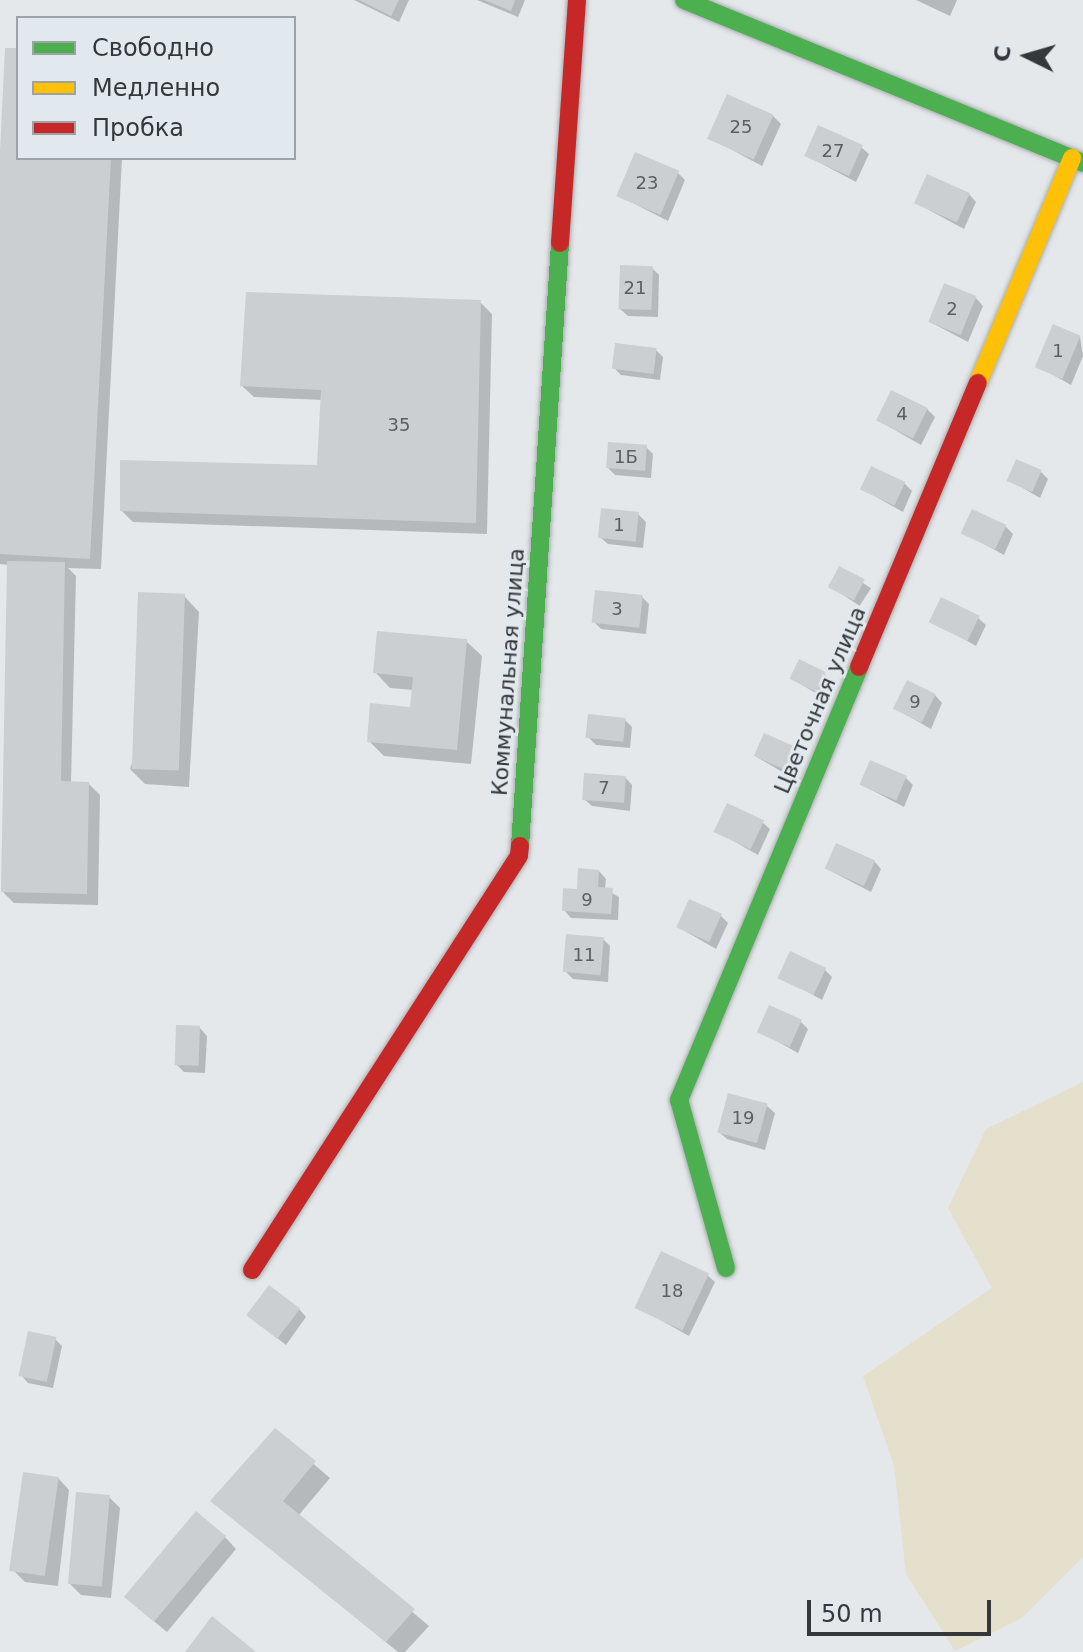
<!DOCTYPE html>
<meta charset="utf-8">
<style>
body{margin:0}
#map{position:relative;width:1083px;height:1652px;overflow:hidden;background:#e4e8eb;font-family:"DejaVu Sans",sans-serif}
div>[style]{position:absolute}
.green>*{inset:0;background:#e4e0cb}
.shadow>*{inset:0;background:#0003;transform-origin:0 0}
.building>*{inset:0;background:#cbcfd1;transform-origin:0 0}
.roads{filter:drop-shadow(0 0 2px #aaadaf) drop-shadow(0 0 2px #aaadaf)}
.fast>*{height:18px;margin:-9px;padding:0 9px;transform-origin:9px;border-radius:9px;background:#4caf50}
.slow>*{height:18px;margin:-9px;padding:0 9px;transform-origin:9px;border-radius:9px;background:#ffc107}
.jam>*{height:18px;margin:-9px;padding:0 9px;transform-origin:9px;border-radius:9px;background:#c62828}
span{translate:-50% -50%;white-space:nowrap;text-align:center;line-height:1.15;-webkit-text-stroke:6px #e1e8ee;paint-order:stroke}
.number-label{font-size:18px;color:#5c5f61}
.number-label span{-webkit-text-stroke-width:0}
.street-label{font-size:22px;color:#35383a}
.legend{position:absolute;left:16px;top:16px;width:280px;height:144px;box-sizing:border-box;background:#e1e8ee;border:2px solid #9ca2a6;margin:0;padding:10px 14px;list-style:none;font-size:24px;color:#35383a}
.legend li{display:flex;align-items:center;gap:16px;height:40px}
.legend b{width:40px;border:2px solid #9ca2a6}
.north{position:absolute;left:987px;top:16px;width:80px;height:80px;-webkit-text-stroke:6px #e1e8ee;paint-order:stroke;rotate:275deg;font-size:22px;font-weight:700;line-height:32px;text-align:center;color:#35383a}
.north::after{content:'';display:block;margin:auto;width:28px;height:36px;background:#35383a;clip-path:polygon(50% 0,100% 100%,50% 72%,0 100%)}
.scale{position:absolute;left:807px;top:1600px;width:184px;height:36px;box-sizing:border-box;border:4px solid #35383a;border-top:0;padding-left:10px;font-size:24px;line-height:28px;white-space:nowrap;color:#35383a;-webkit-text-stroke:6px #e1e8ee;paint-order:stroke}
</style>
<div id="map">
<div class="green">
<i style="clip-path:polygon(1083px 1082px,1083px 1557px,1022px 1618px,955px 1651px,906px 1574px,894px 1466px,863px 1376px,992px 1288px,948px 1208px,986px 1129px)"></i>
</div>
<div class="shadow">
<i style="clip-path:polygon(354px 0,409px 0,399px 22px)"></i>
<i style="clip-path:polygon(477px 0,525px 0,518px 17px)"></i>
<i style="clip-path:polygon(916px 0,957px 0,950px 16px)"></i>
<i style="clip-path:polygon(18px 50px,18px 158px,122px 158px,101px 569px,68px 568px,76px 576px,71px 783px,89px 784px,100px 795px,98px 905px,14px 903px,3px 892px,9px 565px,0 564px,0 190px)"></i>
<i style="clip-path:polygon(773px 116px,781px 124px,762px 166px,710px 138px)"></i>
<i style="clip-path:polygon(861px 147px,869px 154px,856px 182px,807px 156px)"></i>
<i style="clip-path:polygon(678px 173px,685px 180px,668px 221px,617px 195px)"></i>
<i style="clip-path:polygon(969px 194px,976px 202px,964px 229px,916px 203px)"></i>
<i style="clip-path:polygon(652px 268px,659px 275px,658px 317px,628px 316px,620px 309px)"></i>
<i style="clip-path:polygon(976px 298px,983px 306px,968px 342px,930px 322px)"></i>
<i style="clip-path:polygon(480px 302px,492px 314px,487px 534px,133px 522px,122px 511px,319px 467px,323px 400px,254px 397px,242px 386px)"></i>
<i style="clip-path:polygon(1080px 337px,1083px 356px,1071px 385px,1037px 366px)"></i>
<i style="clip-path:polygon(656px 350px,663px 357px,660px 380px,621px 375px,614px 368px)"></i>
<i style="clip-path:polygon(927px 409px,935px 417px,921px 445px,879px 421px)"></i>
<i style="clip-path:polygon(646px 447px,653px 454px,651px 478px,615px 475px,608px 468px)"></i>
<i style="clip-path:polygon(1041px 472px,1048px 479px,1040px 498px,1009px 480px)"></i>
<i style="clip-path:polygon(905px 484px,912px 491px,903px 512px,862px 489px)"></i>
<i style="clip-path:polygon(638px 514px,646px 522px,643px 548px,608px 544px,600px 537px)"></i>
<i style="clip-path:polygon(1006px 527px,1013px 534px,1004px 555px,964px 533px)"></i>
<i style="left:840px;top:568px;width:37px;height:21px;rotate:33deg"></i>
<i style="clip-path:polygon(184px 596px,199px 612px,189px 787px,145px 784px,130px 769px)"></i>
<i style="clip-path:polygon(642px 597px,649px 604px,646px 634px,601px 629px,594px 622px)"></i>
<i style="clip-path:polygon(978px 618px,986px 625px,976px 646px,932px 621px)"></i>
<i style="clip-path:polygon(466px 641px,482px 656px,471px 764px,384px 756px,369px 741px,412px 709px,414px 690px,390px 688px,375px 672px)"></i>
<i style="clip-path:polygon(824px 674px,832px 681px,824px 698px,792px 679px)"></i>
<i style="clip-path:polygon(935px 695px,942px 703px,931px 729px,896px 709px)"></i>
<i style="clip-path:polygon(625px 720px,632px 727px,630px 748px,596px 745px,588px 737px)"></i>
<i style="clip-path:polygon(794px 749px,801px 756px,791px 777px,755px 756px)"></i>
<i style="clip-path:polygon(625px 777px,632px 785px,630px 811px,592px 806px,584px 799px)"></i>
<i style="clip-path:polygon(906px 778px,913px 785px,904px 807px,862px 785px)"></i>
<i style="clip-path:polygon(762px 822px,770px 829px,758px 855px,716px 831px)"></i>
<i style="clip-path:polygon(874px 861px,881px 869px,871px 892px,827px 869px)"></i>
<i style="clip-path:polygon(599px 871px,606px 879px,605px 889px,619px 897px,618px 920px,571px 918px,564px 910px)"></i>
<i style="clip-path:polygon(721px 916px,728px 923px,716px 949px,678px 927px)"></i>
<i style="clip-path:polygon(603px 939px,610px 946px,608px 982px,573px 979px,566px 972px)"></i>
<i style="clip-path:polygon(825px 970px,832px 977px,822px 1000px,781px 977px)"></i>
<i style="clip-path:polygon(801px 1022px,808px 1029px,798px 1053px,759px 1031px)"></i>
<i style="clip-path:polygon(200px 1028px,207px 1036px,205px 1073px,184px 1072px,176px 1064px)"></i>
<i style="clip-path:polygon(767px 1106px,775px 1113px,765px 1150px,727px 1139px,719px 1132px)"></i>
<i style="clip-path:polygon(707px 1275px,715px 1282px,689px 1336px,637px 1307px)"></i>
<i style="clip-path:polygon(299px 1309px,306px 1317px,286px 1345px,249px 1316px)"></i>
<i style="clip-path:polygon(55px 1339px,62px 1346px,53px 1388px,28px 1383px,21px 1375px)"></i>
<i style="clip-path:polygon(275px 1431px,330px 1478px,298px 1516px,429px 1626px,405px 1652px,398px 1652px,212px 1501px)"></i>
<i style="clip-path:polygon(58px 1478px,69px 1490px,58px 1586px,25px 1582px,13px 1570px)"></i>
<i style="clip-path:polygon(109px 1497px,120px 1508px,111px 1598px,81px 1595px,69px 1583px)"></i>
<i style="clip-path:polygon(225px 1537px,236px 1549px,167px 1632px,138px 1608px)"></i>
</div>
<div class="building">
<i style="clip-path:polygon(359px 0,399px 0,391px 16px)"></i>
<i style="clip-path:polygon(484px 0,515px 0,511px 11px)"></i>
<i style="clip-path:polygon(5px 48px,18px 48px,18px 158px,111px 158px,90px 559px,0 554px,0 151px)"></i>
<i style="left:727px;top:94px;width:51px;height:49px;rotate:24deg"></i>
<i style="left:818px;top:125px;width:49px;height:34px;rotate:24deg"></i>
<i style="left:635px;top:152px;width:48px;height:48px;rotate:23deg"></i>
<i style="left:927px;top:174px;width:47px;height:32px;rotate:24deg"></i>
<i style="left:620px;top:265px;width:33px;height:44px;rotate:2deg"></i>
<i style="left:944px;top:283px;width:35px;height:42px;rotate:22deg"></i>
<i style="clip-path:polygon(246px 292px,481px 300px,476px 523px,120px 511px,120px 460px,317px 465px,321px 390px,240px 386px)"></i>
<i style="left:1053px;top:324px;width:30px;height:47px;rotate:23deg"></i>
<i style="left:615px;top:343px;width:42px;height:26px;rotate:7deg"></i>
<i style="left:891px;top:390px;width:41px;height:34px;rotate:26deg"></i>
<i style="left:608px;top:442px;width:39px;height:26px;rotate:4deg"></i>
<i style="left:1016px;top:459px;width:28px;height:24px;rotate:23deg"></i>
<i style="left:871px;top:466px;width:38px;height:26px;rotate:25deg"></i>
<i style="left:601px;top:508px;width:38px;height:30px;rotate:6deg"></i>
<i style="left:972px;top:509px;width:38px;height:27px;rotate:25deg"></i>
<i style="clip-path:polygon(7px 561px,65px 562px,61px 781px,89px 782px,87px 894px,1px 892px)"></i>
<i style="left:839px;top:566px;width:29px;height:24px;rotate:27deg"></i>
<i style="left:595px;top:590px;width:48px;height:33px;rotate:6deg"></i>
<i style="left:138px;top:592px;width:47px;height:177px;rotate:2deg"></i>
<i style="left:941px;top:597px;width:43px;height:28px;rotate:26deg"></i>
<i style="clip-path:polygon(377px 631px,467px 639px,457px 750px,367px 742px,370px 703px,410px 707px,413px 677px,373px 673px)"></i>
<i style="left:799px;top:659px;width:30px;height:22px;rotate:26deg"></i>
<i style="left:907px;top:680px;width:32px;height:32px;rotate:26deg"></i>
<i style="left:588px;top:714px;width:38px;height:24px;rotate:6deg"></i>
<i style="left:764px;top:733px;width:34px;height:25px;rotate:24deg"></i>
<i style="left:870px;top:760px;width:40px;height:27px;rotate:23deg"></i>
<i style="left:584px;top:773px;width:42px;height:27px;rotate:4deg"></i>
<i style="left:727px;top:803px;width:41px;height:32px;rotate:25deg"></i>
<i style="left:836px;top:843px;width:43px;height:28px;rotate:24deg"></i>
<i style="clip-path:polygon(578px 868px,599px 870px,598px 887px,613px 888px,611px 914px,562px 911px,563px 888px,577px 889px)"></i>
<i style="left:689px;top:899px;width:36px;height:31px;rotate:24deg"></i>
<i style="left:566px;top:934px;width:38px;height:38px;rotate:5deg"></i>
<i style="left:790px;top:951px;width:40px;height:30px;rotate:25deg"></i>
<i style="left:769px;top:1005px;width:36px;height:30px;rotate:24deg"></i>
<i style="left:176px;top:1025px;width:24px;height:40px;rotate:2deg"></i>
<i style="left:728px;top:1093px;width:41px;height:41px;rotate:15deg"></i>
<i style="left:661px;top:1251px;width:53px;height:63px;rotate:25deg"></i>
<i style="left:269px;top:1285px;width:39px;height:38px;rotate:37deg"></i>
<i style="left:28px;top:1331px;width:29px;height:46px;rotate:12deg"></i>
<i style="clip-path:polygon(275px 1428px,316px 1461px,283px 1501px,415px 1609px,386px 1642px,210px 1501px)"></i>
<i style="left:23px;top:1472px;width:36px;height:100px;rotate:8deg"></i>
<i style="left:76px;top:1492px;width:34px;height:92px;rotate:5deg"></i>
<i style="left:196px;top:1511px;width:39px;height:112px;rotate:40deg"></i>
<i style="clip-path:polygon(212px 1616px,256px 1652px,185px 1652px)"></i>
</div>
<div class="roads">
<div class="fast">
<i style="left:684px;top:0;width:431px;rotate:22.2deg"></i>
<i style="left:520px;top:846px;width:604px;rotate:-86.2deg"></i>
<i style="left:726px;top:1268px;width:174px;rotate:-105.6deg"></i>
<i style="left:679px;top:1100px;width:469px;rotate:-67.4deg"></i>
</div>
<div class="slow">
<i style="left:978px;top:383px;width:244px;rotate:-67.3deg"></i>
</div>
<div class="jam">
<i style="left:560px;top:243px;width:244px;rotate:-86deg"></i>
<i style="left:859px;top:667px;width:308px;rotate:-67.3deg"></i>
<i style="left:252px;top:1270px;width:493px;rotate:-57.2deg"></i>
<i style="left:519px;top:855px;width:9px;rotate:-84deg"></i>
</div>
</div>
<div class="number-label">
<span style="left:741px;top:127px">25</span>
<span style="left:833px;top:151px">27</span>
<span style="left:647px;top:183px">23</span>
<span style="left:635px;top:288px">21</span>
<span style="left:952px;top:309px">2</span>
<span style="left:1058px;top:351px">1</span>
<span style="left:902px;top:414px">4</span>
<span style="left:399px;top:425px">35</span>
<span style="left:626px;top:457px">1Б</span>
<span style="left:619px;top:525px">1</span>
<span style="left:617px;top:609px">3</span>
<span style="left:915px;top:702px">9</span>
<span style="left:604px;top:788px">7</span>
<span style="left:587px;top:900px">9</span>
<span style="left:584px;top:955px">11</span>
<span style="left:743px;top:1118px">19</span>
<span style="left:672px;top:1291px">18</span>
</div>
<div class="street-label">
<span style="left:508px;top:672px;rotate:-86deg">Коммунальная улица</span>
<span style="left:820px;top:700px;rotate:-67deg">Цветочная улица</span>
</div>
<ul class="legend">
<li><b style="height:10px;background:#4caf50"></b>Свободно</li>
<li><b style="height:10px;background:#ffc107"></b>Медленно</li>
<li><b style="height:10px;background:#c62828"></b>Пробка</li>
</ul>
<div class="north">С</div>
<div class="scale">50 m</div>
</div>
